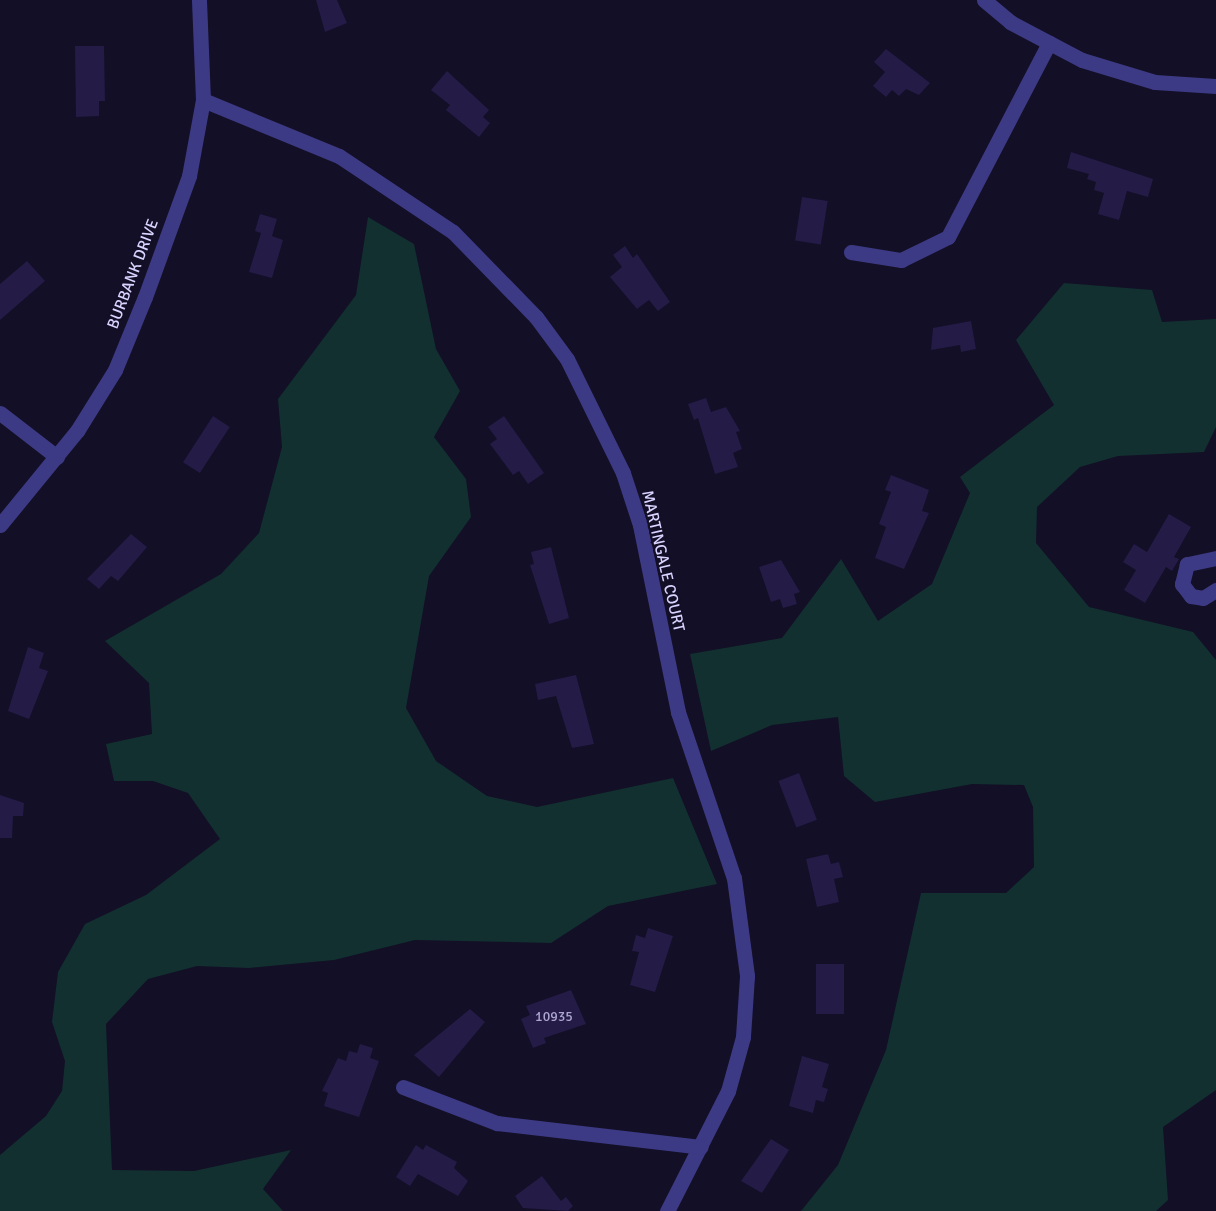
<!DOCTYPE html>
<style>
body{margin:0}
#map{position:relative;width:1216px;height:1211px;overflow:hidden;background:#130f26;font-family:Signika,sans-serif}
div>[style]{position:absolute}
.green>*{inset:0;background:#12302f}
.building>*{inset:0;background:#241b47;transform-origin:0 0}
.minor>*{height:15px;margin:-7.5px;padding:0 7.5px;transform-origin:7.5px;border-radius:7.5px;background:#3d3a85}
span{translate:-50% -50%;white-space:nowrap;text-align:center;line-height:1.15;-webkit-text-stroke:4.5px #130f26;paint-order:stroke}
.number-label{font-size:14px;color:#aca6d1}
.number-label span{-webkit-text-stroke-width:0}
.street-label{font-size:16px;color:#d9d4ff}
</style>
<div id="map">
<div class="green">
<i style="clip-path:polygon(368px 217px,414px 244px,436px 349px,460px 391px,434px 437px,466px 479px,471px 517px,429px 576px,406px 708px,436px 761px,487px 796px,537px 807px,673px 778px,717px 884px,608px 906px,551px 943px,415px 940px,334px 960px,249px 968px,197px 966px,148px 979px,106px 1024px,112px 1170px,194px 1171px,291px 1150px,263px 1189px,283px 1211px,0 1211px,0 1155px,46px 1116px,62px 1091px,65px 1061px,52px 1022px,58px 972px,85px 924px,146px 895px,220px 839px,188px 793px,153px 781px,114px 781px,106px 744px,152px 734px,149px 683px,105px 641px,221px 574px,259px 533px,282px 447px,278px 399px,356px 295px)"></i>
<i style="clip-path:polygon(1064px 283px,1152px 290px,1162px 322px,1216px 319px,1216px 427px,1204px 452px,1118px 456px,1080px 467px,1037px 507px,1036px 543px,1089px 607px,1193px 632px,1216px 660px,1216px 1090px,1163px 1127px,1168px 1200px,1156px 1211px,801px 1211px,838px 1165px,886px 1050px,921px 893px,1006px 893px,1034px 867px,1033px 807px,1024px 785px,972px 784px,875px 802px,844px 776px,838px 717px,772px 725px,711px 751px,690px 654px,782px 638px,841px 559px,878px 621px,932px 584px,970px 493px,960px 477px,1054px 405px,1016px 340px)"></i>
</div>
<div class="building">
<i style="clip-path:polygon(316px 0,337px 0,347px 23px,325px 32px)"></i>
<i style="clip-path:polygon(75px 46px,104px 46px,105px 101px,99px 101px,99px 116px,76px 117px)"></i>
<i style="clip-path:polygon(886px 49px,930px 83px,919px 95px,906px 89px,899px 96px,892px 90px,886px 97px,873px 86px,885px 72px,874px 62px)"></i>
<i style="clip-path:polygon(447px 71px,489px 110px,483px 117px,490px 123px,479px 137px,446px 110px,450px 105px,431px 90px)"></i>
<i style="clip-path:polygon(1071px 152px,1153px 179px,1148px 197px,1127px 191px,1119px 220px,1098px 214px,1104px 193px,1094px 190px,1096px 182px,1087px 179px,1089px 174px,1067px 168px)"></i>
<i style="left:802px;top:197px;width:26px;height:44px;rotate:9deg"></i>
<i style="clip-path:polygon(260px 214px,277px 219px,272px 236px,283px 240px,272px 278px,249px 272px,261px 233px,255px 231px)"></i>
<i style="clip-path:polygon(625px 246px,633px 258px,637px 254px,670px 302px,658px 311px,649px 300px,637px 309px,610px 277px,622px 267px,613px 255px)"></i>
<i style="clip-path:polygon(27px 261px,45px 281px,0 320px,0 284px)"></i>
<i style="clip-path:polygon(971px 321px,976px 349px,961px 352px,960px 345px,931px 350px,933px 328px)"></i>
<i style="clip-path:polygon(706px 398px,711px 412px,726px 407px,740px 431px,736px 432px,742px 449px,733px 453px,738px 467px,715px 474px,698px 418px,694px 420px,688px 404px)"></i>
<i style="left:213px;top:416px;width:20px;height:55px;rotate:33deg"></i>
<i style="clip-path:polygon(504px 416px,544px 473px,528px 484px,519px 471px,513px 475px,490px 444px,497px 439px,488px 427px)"></i>
<i style="clip-path:polygon(891px 475px,929px 490px,922px 511px,929px 513px,904px 569px,875px 558px,886px 527px,879px 524px,891px 492px,885px 490px)"></i>
<i style="clip-path:polygon(1169px 514px,1191px 527px,1174px 557px,1179px 559px,1172px 571px,1166px 567px,1145px 603px,1124px 590px,1136px 570px,1123px 562px,1134px 544px,1147px 552px)"></i>
<i style="clip-path:polygon(131px 534px,147px 547px,118px 581px,111px 576px,99px 589px,87px 579px)"></i>
<i style="clip-path:polygon(551px 547px,569px 618px,549px 624px,530px 565px,534px 564px,531px 552px)"></i>
<i style="clip-path:polygon(781px 560px,800px 592px,794px 594px,797px 604px,783px 608px,780px 599px,771px 602px,759px 567px)"></i>
<i style="clip-path:polygon(28px 647px,44px 653px,39px 668px,48px 671px,29px 719px,8px 711px)"></i>
<i style="clip-path:polygon(576px 675px,594px 744px,572px 748px,556px 696px,538px 700px,535px 684px)"></i>
<i style="left:799px;top:773px;width:50px;height:22px;rotate:69deg"></i>
<i style="clip-path:polygon(0 795px,24px 803px,23px 816px,13px 816px,12px 838px,0 838px)"></i>
<i style="clip-path:polygon(828px 854px,831px 864px,839px 862px,843px 877px,834px 879px,839px 902px,817px 907px,806px 859px)"></i>
<i style="clip-path:polygon(648px 928px,673px 936px,655px 992px,630px 985px,639px 952px,632px 951px,636px 935px,645px 938px)"></i>
<i style="left:816px;top:964px;width:28px;height:50px"></i>
<i style="clip-path:polygon(571px 990px,586px 1024px,544px 1038px,546px 1043px,533px 1048px,521px 1019px,530px 1015px,526px 1006px)"></i>
<i style="clip-path:polygon(470px 1009px,485px 1022px,439px 1077px,414px 1055px)"></i>
<i style="clip-path:polygon(360px 1044px,373px 1048px,370px 1058px,379px 1061px,359px 1117px,324px 1106px,328px 1093px,322px 1091px,338px 1058px,346px 1061px,349px 1051px,357px 1053px)"></i>
<i style="clip-path:polygon(802px 1056px,829px 1064px,822px 1087px,828px 1089px,824px 1102px,816px 1100px,813px 1113px,789px 1106px)"></i>
<i style="clip-path:polygon(771px 1139px,789px 1150px,762px 1193px,741px 1181px)"></i>
<i style="clip-path:polygon(416px 1145px,423px 1150px,426px 1145px,457px 1162px,454px 1168px,468px 1181px,458px 1196px,418px 1174px,410px 1186px,396px 1177px)"></i>
<i style="clip-path:polygon(542px 1176px,561px 1201px,566px 1197px,573px 1206px,568px 1211px,523px 1208px,515px 1196px)"></i>
</div>
<div class="minor">
<i style="left:984px;top:0;width:34px;rotate:40deg"></i>
<i style="left:1010px;top:22px;width:81px;rotate:27.8deg"></i>
<i style="left:1082px;top:60px;width:76px;rotate:16.8deg"></i>
<i style="left:1155px;top:82px;width:61px;rotate:3.8deg"></i>
<i style="left:203px;top:100px;width:147px;rotate:22.4deg"></i>
<i style="left:339px;top:156px;width:137px;rotate:33.7deg"></i>
<i style="left:453px;top:232px;width:119px;rotate:45.7deg"></i>
<i style="left:536px;top:317px;width:52px;rotate:53.6deg"></i>
<i style="left:567px;top:359px;width:127px;rotate:63.8deg"></i>
<i style="left:623px;top:473px;width:55px;rotate:71.9deg"></i>
<i style="left:640px;top:525px;width:191px;rotate:78.5deg"></i>
<i style="left:678px;top:712px;width:175px;rotate:71.4deg"></i>
<i style="left:734px;top:878px;width:99px;rotate:82.4deg"></i>
<i style="left:747px;top:976px;width:61px;rotate:93.8deg"></i>
<i style="left:743px;top:1037px;width:56px;rotate:105.5deg"></i>
<i style="left:728px;top:1091px;width:135px;rotate:116.9deg"></i>
<i style="left:851px;top:252px;width:51px;rotate:9.1deg"></i>
<i style="left:901px;top:260px;width:52px;rotate:-26.1deg"></i>
<i style="left:948px;top:237px;width:219px;rotate:-62.5deg"></i>
<i style="left:0;top:413px;width:72px;rotate:37.7deg"></i>
<i style="left:0;top:525px;width:122px;rotate:-50.7deg"></i>
<i style="left:77px;top:431px;width:72px;rotate:-58.1deg"></i>
<i style="left:115px;top:370px;width:79px;rotate:-67.7deg"></i>
<i style="left:145px;top:297px;width:129px;rotate:-70deg"></i>
<i style="left:189px;top:176px;width:77px;rotate:-79.6deg"></i>
<i style="left:203px;top:100px;width:100px;rotate:-92.3deg"></i>
<i style="left:1216px;top:558px;width:30px;rotate:168deg"></i>
<i style="left:1187px;top:564px;width:21px;rotate:104deg"></i>
<i style="left:1182px;top:584px;width:15px;rotate:53deg"></i>
<i style="left:1191px;top:596px;width:12px;rotate:9deg"></i>
<i style="left:1203px;top:598px;width:15px;rotate:-32deg"></i>
<i style="left:403px;top:1087px;width:101px;rotate:21deg"></i>
<i style="left:497px;top:1123px;width:205px;rotate:6.7deg"></i>
</div>
<div class="number-label">
<span style="left:554px;top:1017px">10935</span>
</div>
<div class="street-label">
<span style="left:133px;top:274px;rotate:-69deg">BURBANK DRIVE</span>
<span style="left:663px;top:561px;rotate:77deg">MARTINGALE COURT</span>
</div>
</div>
